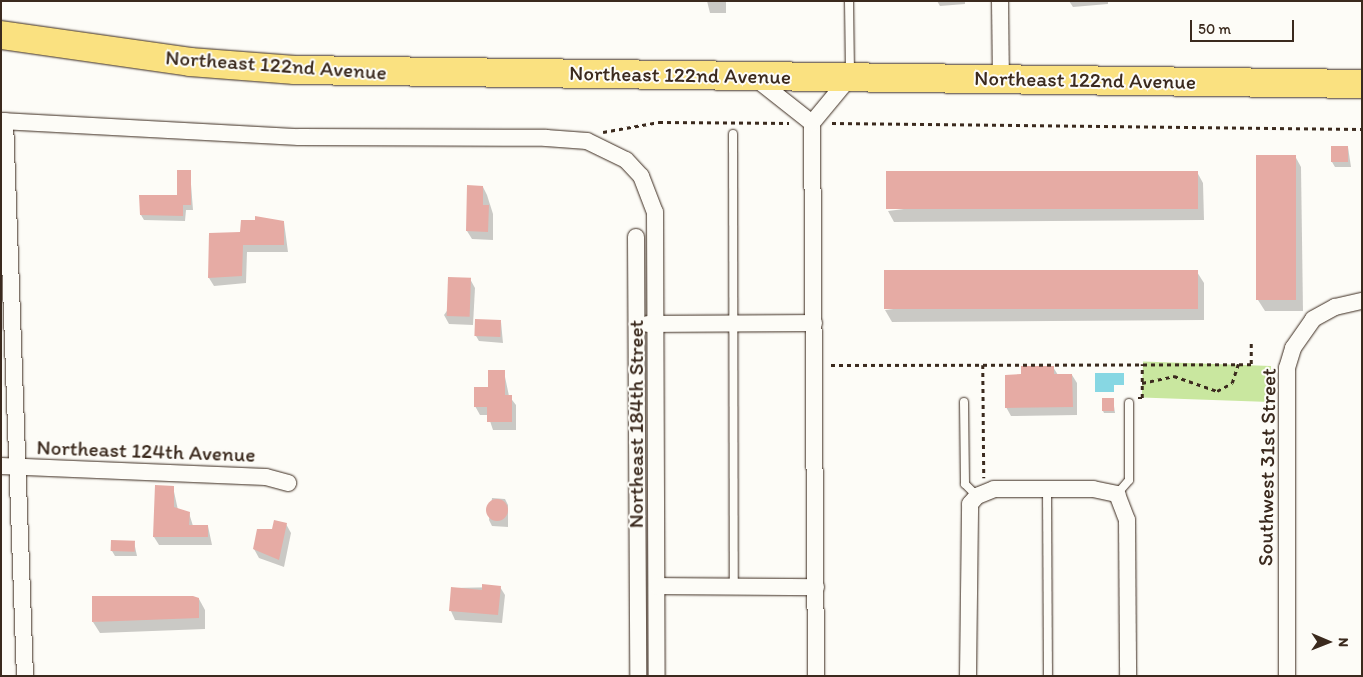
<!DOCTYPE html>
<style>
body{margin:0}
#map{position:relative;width:1363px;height:677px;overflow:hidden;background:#fdfcf7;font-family:Itim,sans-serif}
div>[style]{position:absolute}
.green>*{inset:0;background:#c9e79f;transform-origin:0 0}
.water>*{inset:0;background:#87d7e3}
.shadow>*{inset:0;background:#0003}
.building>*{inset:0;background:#e6aba4;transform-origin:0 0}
.round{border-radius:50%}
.path>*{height:2.5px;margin-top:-1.25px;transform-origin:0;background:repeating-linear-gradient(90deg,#3b2a1e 0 4px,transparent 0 8px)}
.roads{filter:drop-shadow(0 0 1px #3b2a1e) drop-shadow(0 0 1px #3b2a1e)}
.service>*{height:8px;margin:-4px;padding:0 4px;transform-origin:4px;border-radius:4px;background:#fdfcf7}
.minor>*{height:16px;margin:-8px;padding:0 8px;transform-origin:8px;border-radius:8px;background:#fdfcf7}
.trunk>*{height:28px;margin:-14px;padding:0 14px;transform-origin:14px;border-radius:14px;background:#fae180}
span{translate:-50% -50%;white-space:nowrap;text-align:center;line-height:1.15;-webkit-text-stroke:4px #fdfcf7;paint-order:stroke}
.street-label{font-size:21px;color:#3b2a1e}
.frame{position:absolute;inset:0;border:2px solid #3b2a1e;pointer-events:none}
.north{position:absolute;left:1303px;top:617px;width:50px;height:50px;-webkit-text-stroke:4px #fdfcf7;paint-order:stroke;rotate:91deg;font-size:14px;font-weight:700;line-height:20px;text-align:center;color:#3b2a1e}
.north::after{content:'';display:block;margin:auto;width:18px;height:22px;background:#3b2a1e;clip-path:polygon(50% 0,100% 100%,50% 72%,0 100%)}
.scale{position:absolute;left:1190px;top:20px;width:104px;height:22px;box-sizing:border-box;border:2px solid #3b2a1e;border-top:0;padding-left:6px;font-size:15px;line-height:18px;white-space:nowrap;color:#3b2a1e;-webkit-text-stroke:4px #fdfcf7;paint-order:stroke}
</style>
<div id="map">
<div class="green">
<i style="left:1271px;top:366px;width:36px;height:128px;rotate:92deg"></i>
</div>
<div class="water">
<i style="clip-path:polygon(1095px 373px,1124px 373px,1124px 385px,1114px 385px,1114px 392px,1095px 392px)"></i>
</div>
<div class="shadow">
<i style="clip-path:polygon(707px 1px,726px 1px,726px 13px,710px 13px)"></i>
<i style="clip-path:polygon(937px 1px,965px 1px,965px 4px,940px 6px)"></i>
<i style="clip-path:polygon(1069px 1px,1108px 1px,1108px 4px,1073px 7px)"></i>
<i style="clip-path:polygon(1348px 147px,1351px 167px,1335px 167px,1332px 162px)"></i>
<i style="clip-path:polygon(1295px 156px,1301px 167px,1303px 311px,1265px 311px,1258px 300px)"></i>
<i style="clip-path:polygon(190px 171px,193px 210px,186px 210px,185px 221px,144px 220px,141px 215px,178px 197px)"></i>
<i style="clip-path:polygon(1197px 172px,1203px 183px,1204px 220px,894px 222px,888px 211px)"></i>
<i style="clip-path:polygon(468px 187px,483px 187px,487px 195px,493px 214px,493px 240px,472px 239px,467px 231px)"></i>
<i style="clip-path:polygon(284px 222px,288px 252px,247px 252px,246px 283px,214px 286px,209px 278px,211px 233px,242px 234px)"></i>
<i style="clip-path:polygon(1197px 272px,1204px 283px,1204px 320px,892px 322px,885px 310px)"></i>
<i style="clip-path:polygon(470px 279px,475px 288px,473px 325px,449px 324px,444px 315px)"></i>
<i style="clip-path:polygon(501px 322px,503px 343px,479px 341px,476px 336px)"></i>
<i style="clip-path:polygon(1053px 367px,1058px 375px,1072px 375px,1077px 383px,1077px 415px,1011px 416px,1006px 407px,1023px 376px)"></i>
<i style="clip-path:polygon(504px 372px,509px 396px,516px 405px,516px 430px,493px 430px,488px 415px,480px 415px,475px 406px)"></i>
<i style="clip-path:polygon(1113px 399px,1115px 413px,1104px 413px,1103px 411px)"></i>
<i style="clip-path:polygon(173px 487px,178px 510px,189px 513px,193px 526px,208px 526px,212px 545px,159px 545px,154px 537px)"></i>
<i style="clip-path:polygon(492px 498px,505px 499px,508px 505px,508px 527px,492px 526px,489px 520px)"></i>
<i style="clip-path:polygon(286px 524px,291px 533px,284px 567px,259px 558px,254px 549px)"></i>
<i style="clip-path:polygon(134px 542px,137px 556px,115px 556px,112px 551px)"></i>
<i style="clip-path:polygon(500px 587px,505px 595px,502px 623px,455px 620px,451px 611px,453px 588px)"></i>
<i style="clip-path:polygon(199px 599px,205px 610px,205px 629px,100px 633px,93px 622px)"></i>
</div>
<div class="building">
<i style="left:1331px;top:146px;width:17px;height:16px"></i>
<i style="left:1256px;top:155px;width:40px;height:145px"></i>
<i style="clip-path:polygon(177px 170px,191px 170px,191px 205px,183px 205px,183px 216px,140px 215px,139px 195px,177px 195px)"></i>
<i style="left:1198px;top:171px;width:38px;height:312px;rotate:90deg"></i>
<i style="clip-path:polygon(467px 185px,483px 186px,483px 205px,489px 205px,488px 232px,466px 231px)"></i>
<i style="clip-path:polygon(255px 216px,284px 221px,284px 245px,243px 245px,242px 276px,208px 278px,209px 233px,240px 232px,241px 220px,255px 220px)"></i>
<i style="left:1198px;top:270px;width:39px;height:314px;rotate:90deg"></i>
<i style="left:448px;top:277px;width:23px;height:39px;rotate:2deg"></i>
<i style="left:475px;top:319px;width:26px;height:17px;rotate:2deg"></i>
<i style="clip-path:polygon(1021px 366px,1054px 366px,1054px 374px,1072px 374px,1073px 407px,1005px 408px,1005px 375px,1021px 374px)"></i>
<i style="clip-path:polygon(488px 370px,505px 370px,505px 395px,512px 395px,512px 422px,487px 422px,487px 407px,474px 407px,474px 387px,488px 387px)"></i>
<i style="left:1102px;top:398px;width:12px;height:13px"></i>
<i style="clip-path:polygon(155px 485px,174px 486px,174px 507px,190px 512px,189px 525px,208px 525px,208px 537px,153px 537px)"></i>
<i class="round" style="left:486px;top:499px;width:22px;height:22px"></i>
<i style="clip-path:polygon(274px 520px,287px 523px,279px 560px,253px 549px,257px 529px,272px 529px)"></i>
<i style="left:111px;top:540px;width:24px;height:11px;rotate:2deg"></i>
<i style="clip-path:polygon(482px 584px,501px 586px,498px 615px,449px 611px,451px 587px,482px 590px)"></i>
<i style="clip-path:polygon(92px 596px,193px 596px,199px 598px,199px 618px,92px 622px)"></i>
</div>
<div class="path">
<i style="left:832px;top:123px;width:530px;rotate:0.65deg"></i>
<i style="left:603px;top:132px;width:57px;rotate:-10.1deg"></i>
<i style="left:659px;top:122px;width:130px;rotate:0.4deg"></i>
<i style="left:831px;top:365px;width:420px;rotate:-0.1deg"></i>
<i style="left:1251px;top:364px;width:22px;rotate:-90deg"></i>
<i style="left:983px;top:365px;width:113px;rotate:89.5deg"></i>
<i style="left:1142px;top:383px;width:33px;rotate:-12deg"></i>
<i style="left:1174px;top:376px;width:46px;rotate:19.2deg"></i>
<i style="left:1217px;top:391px;width:17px;rotate:-28deg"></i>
<i style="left:1232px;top:383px;width:20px;rotate:-72deg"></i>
<i style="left:1138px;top:398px;width:4px"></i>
<i style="left:1142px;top:398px;width:34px;rotate:-90deg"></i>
</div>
<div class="roads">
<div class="service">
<i style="left:849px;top:1px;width:72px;rotate:89.2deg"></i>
<i style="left:733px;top:134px;width:453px;rotate:89.9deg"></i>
<i style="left:964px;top:402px;width:82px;rotate:89.3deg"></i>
<i style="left:965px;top:484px;width:17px;rotate:45deg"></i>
<i style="left:1047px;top:489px;width:187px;rotate:89.7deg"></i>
<i style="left:1117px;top:494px;width:18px;rotate:-49deg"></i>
<i style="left:1129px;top:480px;width:77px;rotate:-90deg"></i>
</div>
<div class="minor">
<i style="left:1000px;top:1px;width:77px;rotate:89.3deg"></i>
<i style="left:755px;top:78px;width:73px;rotate:38.3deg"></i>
<i style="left:1px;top:121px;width:298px;rotate:3.1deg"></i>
<i style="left:299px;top:137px;width:247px;rotate:0.2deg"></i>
<i style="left:546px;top:138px;width:41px;rotate:4.2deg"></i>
<i style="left:587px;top:141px;width:43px;rotate:26deg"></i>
<i style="left:626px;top:160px;width:22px;rotate:47deg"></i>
<i style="left:641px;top:176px;width:39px;rotate:69deg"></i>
<i style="left:655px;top:212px;width:464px;rotate:89.8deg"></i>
<i style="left:5px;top:121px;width:555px;rotate:87.94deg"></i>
<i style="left:636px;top:237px;width:439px;rotate:89.7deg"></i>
<i style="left:648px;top:324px;width:166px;rotate:-0.3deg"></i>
<i style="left:1px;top:466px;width:265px;rotate:2.4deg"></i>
<i style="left:266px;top:477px;width:23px;rotate:15deg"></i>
<i style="left:657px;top:586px;width:159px;rotate:0.4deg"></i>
<i style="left:816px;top:676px;width:553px;rotate:-90.41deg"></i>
<i style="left:812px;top:123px;width:60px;rotate:-50.4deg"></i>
<i style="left:968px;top:676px;width:172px;rotate:-89.3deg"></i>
<i style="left:970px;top:504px;width:11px;rotate:-49deg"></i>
<i style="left:977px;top:496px;width:18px;rotate:-22deg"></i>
<i style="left:994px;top:489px;width:99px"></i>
<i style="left:1093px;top:489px;width:25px;rotate:12deg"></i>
<i style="left:1117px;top:494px;width:28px;rotate:69deg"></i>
<i style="left:1127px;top:520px;width:156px;rotate:89.6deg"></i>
<i style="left:1287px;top:676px;width:308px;rotate:-90deg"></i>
<i style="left:1287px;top:368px;width:21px;rotate:-73deg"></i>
<i style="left:1293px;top:348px;width:35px;rotate:-55deg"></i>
<i style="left:1313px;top:319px;width:25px;rotate:-29deg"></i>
<i style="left:1335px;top:307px;width:28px;rotate:-13deg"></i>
</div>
<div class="trunk">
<i style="left:1px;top:35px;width:191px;rotate:8.1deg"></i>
<i style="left:190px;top:62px;width:105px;rotate:4.4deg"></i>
<i style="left:295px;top:70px;width:1067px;rotate:0.75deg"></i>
</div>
</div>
<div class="street-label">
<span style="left:276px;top:65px;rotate:4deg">Northeast 122nd Avenue</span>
<span style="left:680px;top:75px;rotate:1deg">Northeast 122nd Avenue</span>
<span style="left:1085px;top:80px;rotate:1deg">Northeast 122nd Avenue</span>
<span style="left:636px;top:424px;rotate:-90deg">Northeast 184th Street</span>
<span style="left:146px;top:451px;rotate:2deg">Northeast 124th Avenue</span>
<span style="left:1267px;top:467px;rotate:-89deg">Southwest 31st Street</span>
</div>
<div class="frame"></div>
<div class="north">N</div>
<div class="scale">50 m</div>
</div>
